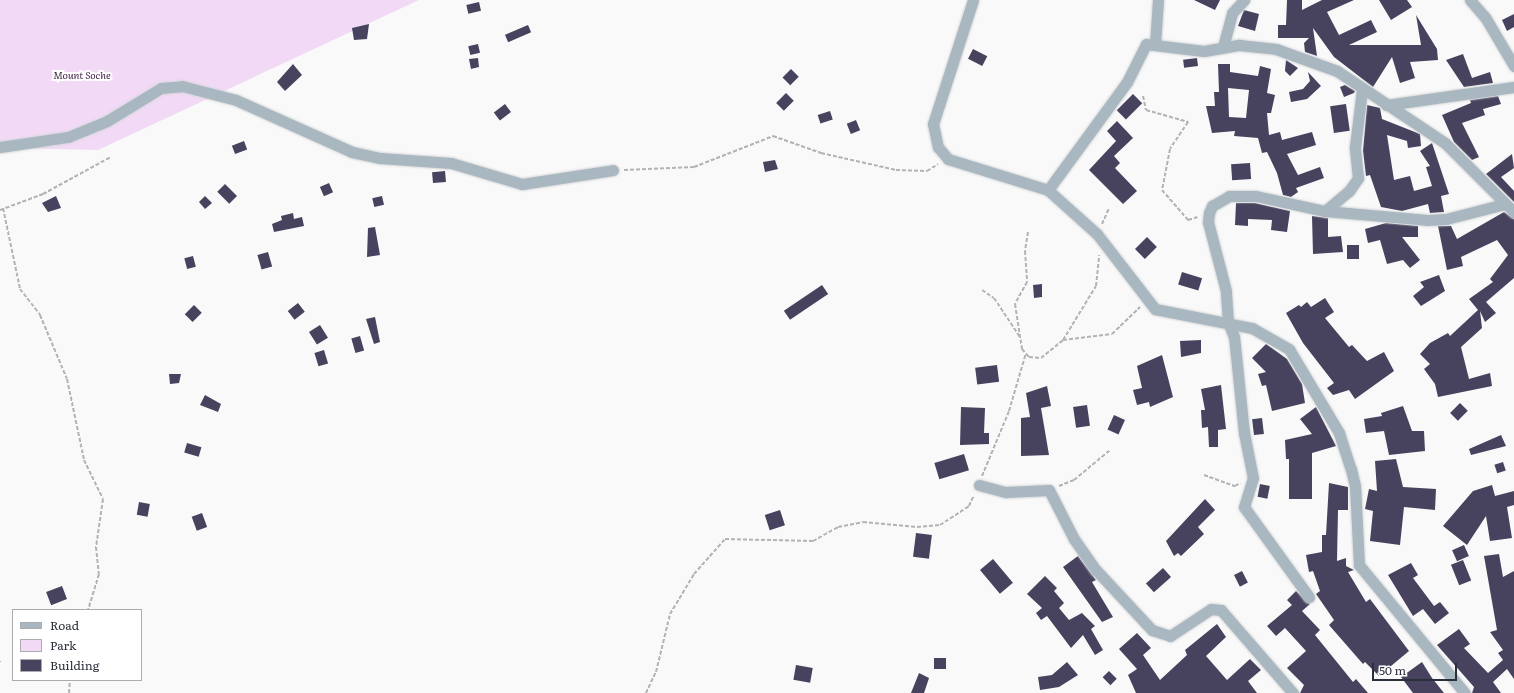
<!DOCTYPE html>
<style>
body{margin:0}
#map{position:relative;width:1514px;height:693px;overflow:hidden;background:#f9f9f9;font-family:Literata,serif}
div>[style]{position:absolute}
.green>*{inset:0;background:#f2daf7}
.building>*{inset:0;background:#47425d;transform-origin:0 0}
.path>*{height:2px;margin-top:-1px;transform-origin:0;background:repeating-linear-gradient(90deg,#b1b3b6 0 4px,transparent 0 6px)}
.roads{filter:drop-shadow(0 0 1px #d4d5d7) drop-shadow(0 0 1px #d4d5d7)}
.minor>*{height:11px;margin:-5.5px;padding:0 5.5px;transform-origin:5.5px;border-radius:5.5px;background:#a9b7c0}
span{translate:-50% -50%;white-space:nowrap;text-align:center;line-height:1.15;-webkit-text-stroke:4px #fff;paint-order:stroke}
.park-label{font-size:10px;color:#45254c;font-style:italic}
.legend{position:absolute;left:12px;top:609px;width:130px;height:72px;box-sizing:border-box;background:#fff;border:1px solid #aaacb1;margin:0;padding:5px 7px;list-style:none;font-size:12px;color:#2a303b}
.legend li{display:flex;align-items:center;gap:8px;height:20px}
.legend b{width:20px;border:1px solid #aaacb1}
.scale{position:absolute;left:1372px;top:663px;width:85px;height:18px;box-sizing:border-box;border:2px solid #2a303b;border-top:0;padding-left:5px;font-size:12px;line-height:14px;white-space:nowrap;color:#2a303b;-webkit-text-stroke:3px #fff;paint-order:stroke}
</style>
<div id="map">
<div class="green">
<i style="clip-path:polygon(0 0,419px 0,98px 150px,0 148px)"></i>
</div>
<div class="building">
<i style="clip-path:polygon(1194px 0,1220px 0,1215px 10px)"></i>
<i style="clip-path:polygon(1287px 0,1302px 0,1302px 10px,1322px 0,1354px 0,1327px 12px,1339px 35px,1371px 20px,1377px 32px,1349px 45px,1421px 45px,1416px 15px,1437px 49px,1438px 60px,1410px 62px,1415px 78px,1400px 83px,1392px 57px,1373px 87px,1334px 57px,1313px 28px,1317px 56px,1305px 52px,1304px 43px,1309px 38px,1278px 38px,1278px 25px,1286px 25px)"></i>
<i style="clip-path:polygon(1379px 0,1407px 0,1412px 7px,1391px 20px)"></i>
<i style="left:479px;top:2px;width:9px;height:13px;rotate:77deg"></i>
<i style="clip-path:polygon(1244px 10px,1259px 14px,1255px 31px,1238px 26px)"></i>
<i style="clip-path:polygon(1514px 14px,1514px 27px,1507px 31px,1502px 20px)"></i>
<i style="clip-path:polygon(369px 24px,367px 39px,354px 40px,352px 28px)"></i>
<i style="left:528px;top:25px;width:8px;height:25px;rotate:67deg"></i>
<i style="left:478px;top:44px;width:9px;height:10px;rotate:77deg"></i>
<i style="left:973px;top:49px;width:16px;height:11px;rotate:27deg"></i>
<i style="clip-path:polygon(1463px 54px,1472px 78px,1490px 72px,1493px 83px,1464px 87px,1446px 60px)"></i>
<i style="clip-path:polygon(478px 58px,479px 67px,471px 69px,469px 59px)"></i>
<i style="left:1197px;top:58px;width:8px;height:14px;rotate:83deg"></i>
<i style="clip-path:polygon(1286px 60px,1298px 68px,1290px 76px,1285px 71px)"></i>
<i style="clip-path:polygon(293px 64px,302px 75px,285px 91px,277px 82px)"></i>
<i style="clip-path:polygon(evenodd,1218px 64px,1230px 64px,1230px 72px,1258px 76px,1260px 66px,1271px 69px,1267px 93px,1275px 95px,1271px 113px,1267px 113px,1269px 135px,1280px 132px,1282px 140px,1312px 132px,1316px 145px,1287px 154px,1298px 175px,1320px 167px,1324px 178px,1296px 188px,1298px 192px,1291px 197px,1283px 195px,1277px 173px,1267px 152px,1262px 153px,1258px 138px,1234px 136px,1235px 131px,1212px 133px,1206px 106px,1215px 106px,1214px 92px,1219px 92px,1218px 64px,1228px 88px,1249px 90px,1246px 118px,1229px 117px,1228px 88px)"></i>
<i style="left:791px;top:69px;width:11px;height:12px;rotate:45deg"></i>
<i style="clip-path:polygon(1308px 72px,1321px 86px,1307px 99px,1291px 102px,1289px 92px,1303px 89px,1310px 81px)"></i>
<i style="clip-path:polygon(1345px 85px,1355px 91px,1354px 93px,1344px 97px,1340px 87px)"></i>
<i style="left:786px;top:93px;width:11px;height:14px;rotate:45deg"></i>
<i style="left:1133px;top:94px;width:13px;height:23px;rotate:45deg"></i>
<i style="clip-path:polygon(1498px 96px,1501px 104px,1483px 109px,1485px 115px,1462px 123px,1479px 157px,1472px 160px,1454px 142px,1442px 115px,1471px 103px,1470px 100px)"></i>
<i style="left:505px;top:104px;width:10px;height:14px;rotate:53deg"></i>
<i style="left:1346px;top:104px;width:27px;height:16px;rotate:82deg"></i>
<i style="clip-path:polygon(1367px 105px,1380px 108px,1382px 119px,1420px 134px,1421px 146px,1408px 148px,1407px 141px,1387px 135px,1394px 180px,1410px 176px,1414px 191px,1432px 186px,1426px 167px,1430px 166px,1420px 151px,1432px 143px,1449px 194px,1441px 196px,1444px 212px,1430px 213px,1428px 204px,1402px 211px,1381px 207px,1370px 175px,1366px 176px,1363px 151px)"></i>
<i style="left:830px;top:111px;width:9px;height:13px;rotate:72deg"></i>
<i style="left:856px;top:120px;width:11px;height:10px;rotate:68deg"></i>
<i style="clip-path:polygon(1117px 121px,1133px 138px,1114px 156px,1120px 163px,1115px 168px,1137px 191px,1123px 204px,1089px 170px,1116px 141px,1107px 131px)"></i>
<i style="left:244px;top:141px;width:9px;height:13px;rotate:69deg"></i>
<i style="clip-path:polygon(1512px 154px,1514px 168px,1501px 177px,1514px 191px,1514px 202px,1486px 174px)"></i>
<i style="clip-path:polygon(775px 160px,778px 169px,765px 172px,763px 162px)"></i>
<i style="left:1250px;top:163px;width:16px;height:19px;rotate:86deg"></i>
<i style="left:445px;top:171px;width:11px;height:13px;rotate:85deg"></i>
<i style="left:329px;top:183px;width:10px;height:10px;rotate:66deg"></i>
<i style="left:225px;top:184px;width:17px;height:11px;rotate:45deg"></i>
<i style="clip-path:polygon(56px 196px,61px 208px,48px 212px,42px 203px)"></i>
<i style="clip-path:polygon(205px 196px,212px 203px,205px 209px,199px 202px)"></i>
<i style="left:382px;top:196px;width:9px;height:10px;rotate:77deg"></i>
<i style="clip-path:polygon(1236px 203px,1255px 203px,1290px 211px,1287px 232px,1271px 230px,1272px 220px,1248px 219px,1248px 226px,1235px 225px)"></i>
<i style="clip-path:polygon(1504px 212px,1514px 219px,1514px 278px,1486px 302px,1496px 313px,1485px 322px,1480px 311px,1482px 328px,1461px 347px,1469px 379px,1490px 373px,1492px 386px,1438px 397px,1435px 384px,1424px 369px,1430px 364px,1420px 354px,1430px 343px,1448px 333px,1450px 336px,1478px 310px,1469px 299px,1493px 282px,1490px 279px,1508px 255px,1497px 240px,1461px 257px,1463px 266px,1447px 270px,1438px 226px,1451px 226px,1457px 239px)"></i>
<i style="clip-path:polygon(293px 213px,294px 219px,302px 217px,304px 226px,274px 232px,272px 224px,282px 220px,281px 216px)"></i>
<i style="clip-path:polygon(1312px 216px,1328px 218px,1328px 237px,1341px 236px,1343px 252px,1313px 254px)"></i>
<i style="clip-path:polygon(1386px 223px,1418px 226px,1418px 237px,1402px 237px,1420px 260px,1410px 268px,1403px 260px,1387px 264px,1380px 240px,1368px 243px,1365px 229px)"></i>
<i style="clip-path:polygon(375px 227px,380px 255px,367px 257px,368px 228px)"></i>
<i style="left:1147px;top:237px;width:14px;height:17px;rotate:45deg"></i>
<i style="left:1347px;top:245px;width:12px;height:14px"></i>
<i style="left:268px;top:252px;width:15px;height:11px;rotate:74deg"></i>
<i style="left:193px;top:256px;width:11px;height:9px;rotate:75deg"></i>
<i style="left:1182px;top:272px;width:21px;height:13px;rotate:17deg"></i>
<i style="clip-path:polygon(1439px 275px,1445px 291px,1421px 306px,1413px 296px,1424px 287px,1420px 282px)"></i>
<i style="clip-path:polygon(1042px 284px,1042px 297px,1034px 298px,1033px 285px)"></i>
<i style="left:822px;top:285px;width:11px;height:46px;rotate:56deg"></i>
<i style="clip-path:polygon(1325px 298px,1334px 312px,1325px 318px,1349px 347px,1352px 345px,1367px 361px,1384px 352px,1394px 371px,1355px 399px,1349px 390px,1333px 395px,1327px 388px,1334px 383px,1303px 343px,1286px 313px,1299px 305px,1301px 307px,1307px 302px,1311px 307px)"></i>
<i style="left:298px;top:303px;width:11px;height:13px;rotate:52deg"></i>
<i style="left:194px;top:305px;width:11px;height:13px;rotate:45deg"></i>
<i style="clip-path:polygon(375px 317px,380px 342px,374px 344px,366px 319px)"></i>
<i style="left:320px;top:325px;width:15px;height:13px;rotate:58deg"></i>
<i style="left:360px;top:336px;width:15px;height:9px;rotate:74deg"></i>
<i style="clip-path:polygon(1201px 340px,1201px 353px,1181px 357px,1180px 341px)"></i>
<i style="clip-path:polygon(1266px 344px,1287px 359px,1302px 384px,1305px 403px,1272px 411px,1266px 385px,1262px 386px,1258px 374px,1266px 372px,1252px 358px)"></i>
<i style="left:324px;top:350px;width:14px;height:10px;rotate:73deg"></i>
<i style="clip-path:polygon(1162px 355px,1173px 397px,1150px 407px,1149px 402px,1137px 405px,1133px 390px,1142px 388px,1137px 366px)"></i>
<i style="left:997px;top:365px;width:17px;height:22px;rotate:83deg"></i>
<i style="clip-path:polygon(169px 374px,181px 374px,179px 383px,170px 384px)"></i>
<i style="clip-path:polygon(1221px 385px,1226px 429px,1218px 430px,1218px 447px,1209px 447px,1208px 427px,1202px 428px,1201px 410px,1205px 410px,1201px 389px)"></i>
<i style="clip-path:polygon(1047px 386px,1051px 406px,1041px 408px,1049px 455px,1021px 456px,1021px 418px,1030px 417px,1026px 393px)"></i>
<i style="clip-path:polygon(205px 395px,221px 404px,218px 412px,200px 405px)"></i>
<i style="left:1460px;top:403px;width:11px;height:14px;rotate:45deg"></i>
<i style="left:1087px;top:405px;width:21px;height:14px;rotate:82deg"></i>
<i style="clip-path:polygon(1403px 406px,1412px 431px,1424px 431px,1425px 451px,1389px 455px,1384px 431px,1366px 433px,1364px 419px,1382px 416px,1381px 413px)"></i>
<i style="clip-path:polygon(961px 407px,985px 408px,984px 433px,989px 433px,989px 444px,960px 445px)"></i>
<i style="clip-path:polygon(1316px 407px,1336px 446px,1312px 453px,1312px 499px,1289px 499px,1289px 459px,1286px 459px,1285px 440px,1312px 434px,1300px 419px)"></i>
<i style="left:1114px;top:415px;width:12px;height:16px;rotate:24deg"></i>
<i style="left:1262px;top:418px;width:16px;height:10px;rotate:83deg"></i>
<i style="clip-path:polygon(1501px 435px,1506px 446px,1471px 455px,1469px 449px)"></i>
<i style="left:187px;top:443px;width:15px;height:10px;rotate:16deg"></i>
<i style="left:964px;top:454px;width:17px;height:31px;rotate:73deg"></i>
<i style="clip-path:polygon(1396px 459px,1403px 487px,1436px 489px,1435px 510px,1404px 507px,1400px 545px,1370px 541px,1373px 511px,1365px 509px,1369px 489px,1377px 491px,1375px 461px)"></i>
<i style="left:1503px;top:462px;width:9px;height:9px;rotate:72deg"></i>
<i style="clip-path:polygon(1329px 483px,1348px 487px,1348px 510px,1338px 510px,1337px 561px,1346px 558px,1346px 566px,1354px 570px,1348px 572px,1366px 602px,1370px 599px,1409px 651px,1379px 676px,1365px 662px,1363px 664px,1329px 625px,1334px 620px,1316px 594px,1320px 591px,1313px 571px,1309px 572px,1306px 555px,1322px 552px,1322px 535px,1326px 535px)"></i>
<i style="left:1260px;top:484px;width:10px;height:13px;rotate:11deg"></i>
<i style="clip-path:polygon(1492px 485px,1495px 496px,1514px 491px,1514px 505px,1507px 507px,1512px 538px,1490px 541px,1486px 516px,1467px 545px,1443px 526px,1473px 491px)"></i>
<i style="clip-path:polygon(1205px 499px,1215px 510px,1198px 527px,1204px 534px,1181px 556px,1178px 553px,1174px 556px,1166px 541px)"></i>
<i style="left:139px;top:502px;width:11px;height:13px;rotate:10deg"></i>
<i style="left:780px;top:510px;width:16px;height:16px;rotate:72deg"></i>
<i style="left:202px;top:513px;width:15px;height:11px;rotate:70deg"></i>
<i style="left:916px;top:533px;width:16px;height:24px;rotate:7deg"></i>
<i style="left:1464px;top:545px;width:12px;height:13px;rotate:66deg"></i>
<i style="clip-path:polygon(1499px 554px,1503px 577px,1514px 571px,1514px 679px,1507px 669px,1493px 682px,1501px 693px,1472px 693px,1474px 687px,1437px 645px,1459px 629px,1470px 644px,1464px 648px,1488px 673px,1503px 660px,1498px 653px,1503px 650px,1490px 632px,1497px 630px,1484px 556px)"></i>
<i style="clip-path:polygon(1078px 556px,1096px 580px,1092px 582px,1113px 617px,1102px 622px,1063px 567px)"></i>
<i style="left:993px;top:559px;width:31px;height:17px;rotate:50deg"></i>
<i style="left:1463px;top:560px;width:22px;height:13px;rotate:68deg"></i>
<i style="clip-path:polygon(1411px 563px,1418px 575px,1413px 578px,1434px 606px,1440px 602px,1449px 613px,1435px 624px,1423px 609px,1413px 616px,1388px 575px)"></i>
<i style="left:1163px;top:568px;width:12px;height:23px;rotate:48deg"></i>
<i style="left:1242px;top:571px;width:13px;height:9px;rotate:63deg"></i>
<i style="clip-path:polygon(1045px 576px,1057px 588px,1054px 591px,1064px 603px,1059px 608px,1069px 620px,1082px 613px,1095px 626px,1091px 629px,1103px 650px,1095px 655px,1083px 635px,1071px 648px,1047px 616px,1041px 620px,1036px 613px,1042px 608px,1027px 594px)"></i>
<i style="left:62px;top:586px;width:14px;height:17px;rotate:69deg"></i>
<i style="clip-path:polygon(1296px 591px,1310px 604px,1302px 611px,1320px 630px,1315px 635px,1353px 682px,1356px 679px,1368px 693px,1300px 693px,1304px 685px,1287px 668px,1306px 651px,1285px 628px,1276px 636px,1267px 626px,1292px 605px,1287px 600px)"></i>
<i style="clip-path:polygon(1217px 624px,1226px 637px,1206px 656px,1227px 680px,1250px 659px,1261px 670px,1248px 681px,1257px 693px,1136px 693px,1128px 675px,1137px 669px,1119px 649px,1137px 633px,1151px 648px,1143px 655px,1160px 680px,1187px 655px,1185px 650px)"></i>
<i style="left:934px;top:658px;width:12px;height:11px"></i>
<i style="clip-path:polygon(1067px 662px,1078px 675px,1059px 687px,1040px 690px,1038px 677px,1052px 675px)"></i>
<i style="clip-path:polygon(1422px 662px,1432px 678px,1444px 693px,1413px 693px,1401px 677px)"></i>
<i style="left:796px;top:665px;width:17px;height:15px;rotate:10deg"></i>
<i style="left:1109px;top:671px;width:11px;height:9px;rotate:45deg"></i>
<i style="clip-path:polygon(919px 673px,929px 678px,924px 693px,911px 693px)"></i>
</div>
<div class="path">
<i style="left:1143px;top:96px;width:14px;rotate:78deg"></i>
<i style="left:1146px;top:110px;width:44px;rotate:15.9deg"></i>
<i style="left:1188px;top:122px;width:32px;rotate:124deg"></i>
<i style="left:1170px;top:149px;width:42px;rotate:101deg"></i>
<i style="left:1162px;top:190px;width:40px;rotate:49deg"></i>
<i style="left:1188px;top:220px;width:10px;rotate:-17deg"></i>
<i style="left:624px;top:170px;width:70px;rotate:-2.5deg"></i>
<i style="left:694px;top:167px;width:85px;rotate:-21.4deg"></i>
<i style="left:773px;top:136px;width:51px;rotate:19.5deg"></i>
<i style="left:821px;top:153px;width:77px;rotate:12.8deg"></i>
<i style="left:896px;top:170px;width:31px;rotate:2deg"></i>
<i style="left:927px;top:171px;width:13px;rotate:-32deg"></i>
<i style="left:3px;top:208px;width:83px;rotate:78.1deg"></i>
<i style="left:20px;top:289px;width:33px;rotate:52deg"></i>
<i style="left:40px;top:315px;width:69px;rotate:67.1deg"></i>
<i style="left:67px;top:379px;width:83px;rotate:78.1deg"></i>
<i style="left:84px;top:460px;width:43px;rotate:64deg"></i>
<i style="left:103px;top:499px;width:49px;rotate:98.3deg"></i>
<i style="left:96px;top:547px;width:27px;rotate:84deg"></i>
<i style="left:99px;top:574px;width:38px;rotate:107deg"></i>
<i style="left:0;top:210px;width:46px;rotate:-20.4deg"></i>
<i style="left:43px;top:194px;width:77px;rotate:-28.6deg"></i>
<i style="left:1102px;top:224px;width:17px;rotate:-66deg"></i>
<i style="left:1028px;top:232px;width:19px;rotate:99deg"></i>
<i style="left:1025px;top:251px;width:31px;rotate:86deg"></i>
<i style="left:1027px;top:282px;width:25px;rotate:119deg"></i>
<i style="left:1015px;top:304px;width:46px;rotate:81.2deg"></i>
<i style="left:1022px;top:349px;width:11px;rotate:49deg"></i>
<i style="left:1029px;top:357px;width:12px;rotate:5deg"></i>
<i style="left:1041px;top:358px;width:28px;rotate:-39deg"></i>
<i style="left:1063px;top:340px;width:49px;rotate:-7deg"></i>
<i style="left:1112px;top:334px;width:39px;rotate:-44deg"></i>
<i style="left:982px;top:290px;width:14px;rotate:34deg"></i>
<i style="left:994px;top:298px;width:47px;rotate:56.3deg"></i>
<i style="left:1063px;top:340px;width:63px;rotate:-58.6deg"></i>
<i style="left:1096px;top:286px;width:31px;rotate:-84deg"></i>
<i style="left:1204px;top:475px;width:33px;rotate:20deg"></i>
<i style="left:1235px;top:486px;width:6px;rotate:-31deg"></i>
<i style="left:982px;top:476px;width:70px;rotate:-67.4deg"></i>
<i style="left:1009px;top:411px;width:60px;rotate:-73.7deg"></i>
<i style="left:1059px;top:486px;width:16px;rotate:-22deg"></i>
<i style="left:1074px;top:480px;width:47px;rotate:-39.8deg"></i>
<i style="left:0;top:661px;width:1px;rotate:90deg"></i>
<i style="left:69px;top:693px;width:13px;rotate:-86deg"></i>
<i style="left:646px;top:693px;width:23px;rotate:-65deg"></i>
<i style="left:656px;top:672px;width:60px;rotate:-76.4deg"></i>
<i style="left:670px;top:614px;width:47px;rotate:-59deg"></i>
<i style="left:694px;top:574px;width:47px;rotate:-48.5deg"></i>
<i style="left:725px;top:539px;width:88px;rotate:1.3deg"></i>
<i style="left:813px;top:541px;width:29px;rotate:-29deg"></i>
<i style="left:838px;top:527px;width:25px;rotate:-11deg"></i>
<i style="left:863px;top:522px;width:54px;rotate:5.3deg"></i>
<i style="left:917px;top:527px;width:23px;rotate:-5deg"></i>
<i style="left:940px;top:525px;width:35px;rotate:-33deg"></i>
<i style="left:969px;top:506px;width:12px;rotate:-66deg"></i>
</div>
<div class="roads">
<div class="minor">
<i style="left:973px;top:0;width:130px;rotate:107.9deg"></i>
<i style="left:933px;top:124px;width:24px;rotate:78deg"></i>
<i style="left:938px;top:147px;width:16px;rotate:50deg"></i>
<i style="left:948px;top:159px;width:105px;rotate:17.2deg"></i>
<i style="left:1048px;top:190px;width:66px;rotate:41.9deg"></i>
<i style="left:1097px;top:234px;width:95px;rotate:52.3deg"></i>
<i style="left:1155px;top:309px;width:99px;rotate:11.1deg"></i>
<i style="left:1252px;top:328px;width:43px;rotate:29.6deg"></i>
<i style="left:1289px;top:349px;width:98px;rotate:59.2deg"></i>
<i style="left:1339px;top:433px;width:38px;rotate:72deg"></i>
<i style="left:1351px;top:469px;width:17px;rotate:77deg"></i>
<i style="left:1355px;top:486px;width:79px;rotate:87.1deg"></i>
<i style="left:1359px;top:565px;width:166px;rotate:50.4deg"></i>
<i style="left:1470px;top:0;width:23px;rotate:49deg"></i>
<i style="left:1485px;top:17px;width:57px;rotate:59.4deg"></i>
<i style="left:1155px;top:45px;width:45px;rotate:-86.2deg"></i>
<i style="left:1223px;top:47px;width:35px;rotate:-75deg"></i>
<i style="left:1232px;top:13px;width:18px;rotate:-47deg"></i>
<i style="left:1386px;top:105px;width:129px;rotate:-8deg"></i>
<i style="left:0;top:147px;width:69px;rotate:-8.4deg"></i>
<i style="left:68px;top:137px;width:42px;rotate:-22.3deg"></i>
<i style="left:107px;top:121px;width:63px;rotate:-31.4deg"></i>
<i style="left:161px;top:88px;width:21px;rotate:-5deg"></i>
<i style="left:182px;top:86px;width:56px;rotate:14.5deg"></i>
<i style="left:236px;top:100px;width:127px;rotate:24.1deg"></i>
<i style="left:352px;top:152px;width:29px;rotate:12deg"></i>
<i style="left:380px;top:158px;width:71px;rotate:4deg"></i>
<i style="left:451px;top:163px;width:74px;rotate:16.5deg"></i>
<i style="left:522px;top:184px;width:92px;rotate:-8.7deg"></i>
<i style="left:1048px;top:190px;width:134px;rotate:-53.8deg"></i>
<i style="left:1127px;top:82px;width:42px;rotate:-63.4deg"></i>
<i style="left:1146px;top:44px;width:58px;rotate:6.9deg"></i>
<i style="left:1204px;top:51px;width:36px;rotate:-10deg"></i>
<i style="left:1239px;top:45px;width:37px;rotate:6deg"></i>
<i style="left:1276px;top:49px;width:65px;rotate:19.8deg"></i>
<i style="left:1337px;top:71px;width:130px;rotate:33.7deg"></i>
<i style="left:1445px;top:143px;width:98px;rotate:45deg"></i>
<i style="left:1325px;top:211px;width:31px;rotate:-40deg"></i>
<i style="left:1349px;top:191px;width:16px;rotate:-55deg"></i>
<i style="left:1358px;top:178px;width:31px;rotate:-96deg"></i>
<i style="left:1355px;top:147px;width:58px;rotate:-83.1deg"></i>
<i style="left:979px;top:485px;width:28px;rotate:15deg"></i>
<i style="left:1006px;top:492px;width:43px;rotate:-2.7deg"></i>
<i style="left:1049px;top:490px;width:55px;rotate:63deg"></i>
<i style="left:1074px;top:539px;width:38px;rotate:55deg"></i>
<i style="left:1096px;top:570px;width:82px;rotate:47deg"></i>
<i style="left:1152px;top:630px;width:19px;rotate:18deg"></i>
<i style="left:1170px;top:636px;width:49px;rotate:-33.4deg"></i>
<i style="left:1211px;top:609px;width:10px;rotate:6deg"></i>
<i style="left:1221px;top:610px;width:110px;rotate:49.1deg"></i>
<i style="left:1309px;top:597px;width:111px;rotate:-125.8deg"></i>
<i style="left:1244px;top:507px;width:30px;rotate:-73deg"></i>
<i style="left:1253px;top:478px;width:46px;rotate:-101.3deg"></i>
<i style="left:1244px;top:433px;width:97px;rotate:-95.9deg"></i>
<i style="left:1234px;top:337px;width:16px;rotate:-112deg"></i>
<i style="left:1228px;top:322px;width:31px;rotate:-94deg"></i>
<i style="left:1226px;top:291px;width:71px;rotate:-104.6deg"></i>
<i style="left:1208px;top:222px;width:9px;rotate:-84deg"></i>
<i style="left:1209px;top:213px;width:8px;rotate:-67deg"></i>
<i style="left:1212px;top:206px;width:20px;rotate:-30deg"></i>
<i style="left:1229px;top:196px;width:27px"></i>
<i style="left:1256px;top:196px;width:71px;rotate:12.3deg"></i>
<i style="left:1325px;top:211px;width:102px;rotate:5deg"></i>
<i style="left:1427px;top:220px;width:19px;rotate:-3deg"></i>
<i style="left:1446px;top:219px;width:61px;rotate:-14.3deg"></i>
</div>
</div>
<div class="park-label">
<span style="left:82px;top:75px">Mount Soche</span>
</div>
<ul class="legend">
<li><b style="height:5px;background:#a9b7c0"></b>Road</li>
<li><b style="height:11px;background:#f2daf7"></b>Park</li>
<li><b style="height:11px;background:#47425d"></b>Building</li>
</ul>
<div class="scale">50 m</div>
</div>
